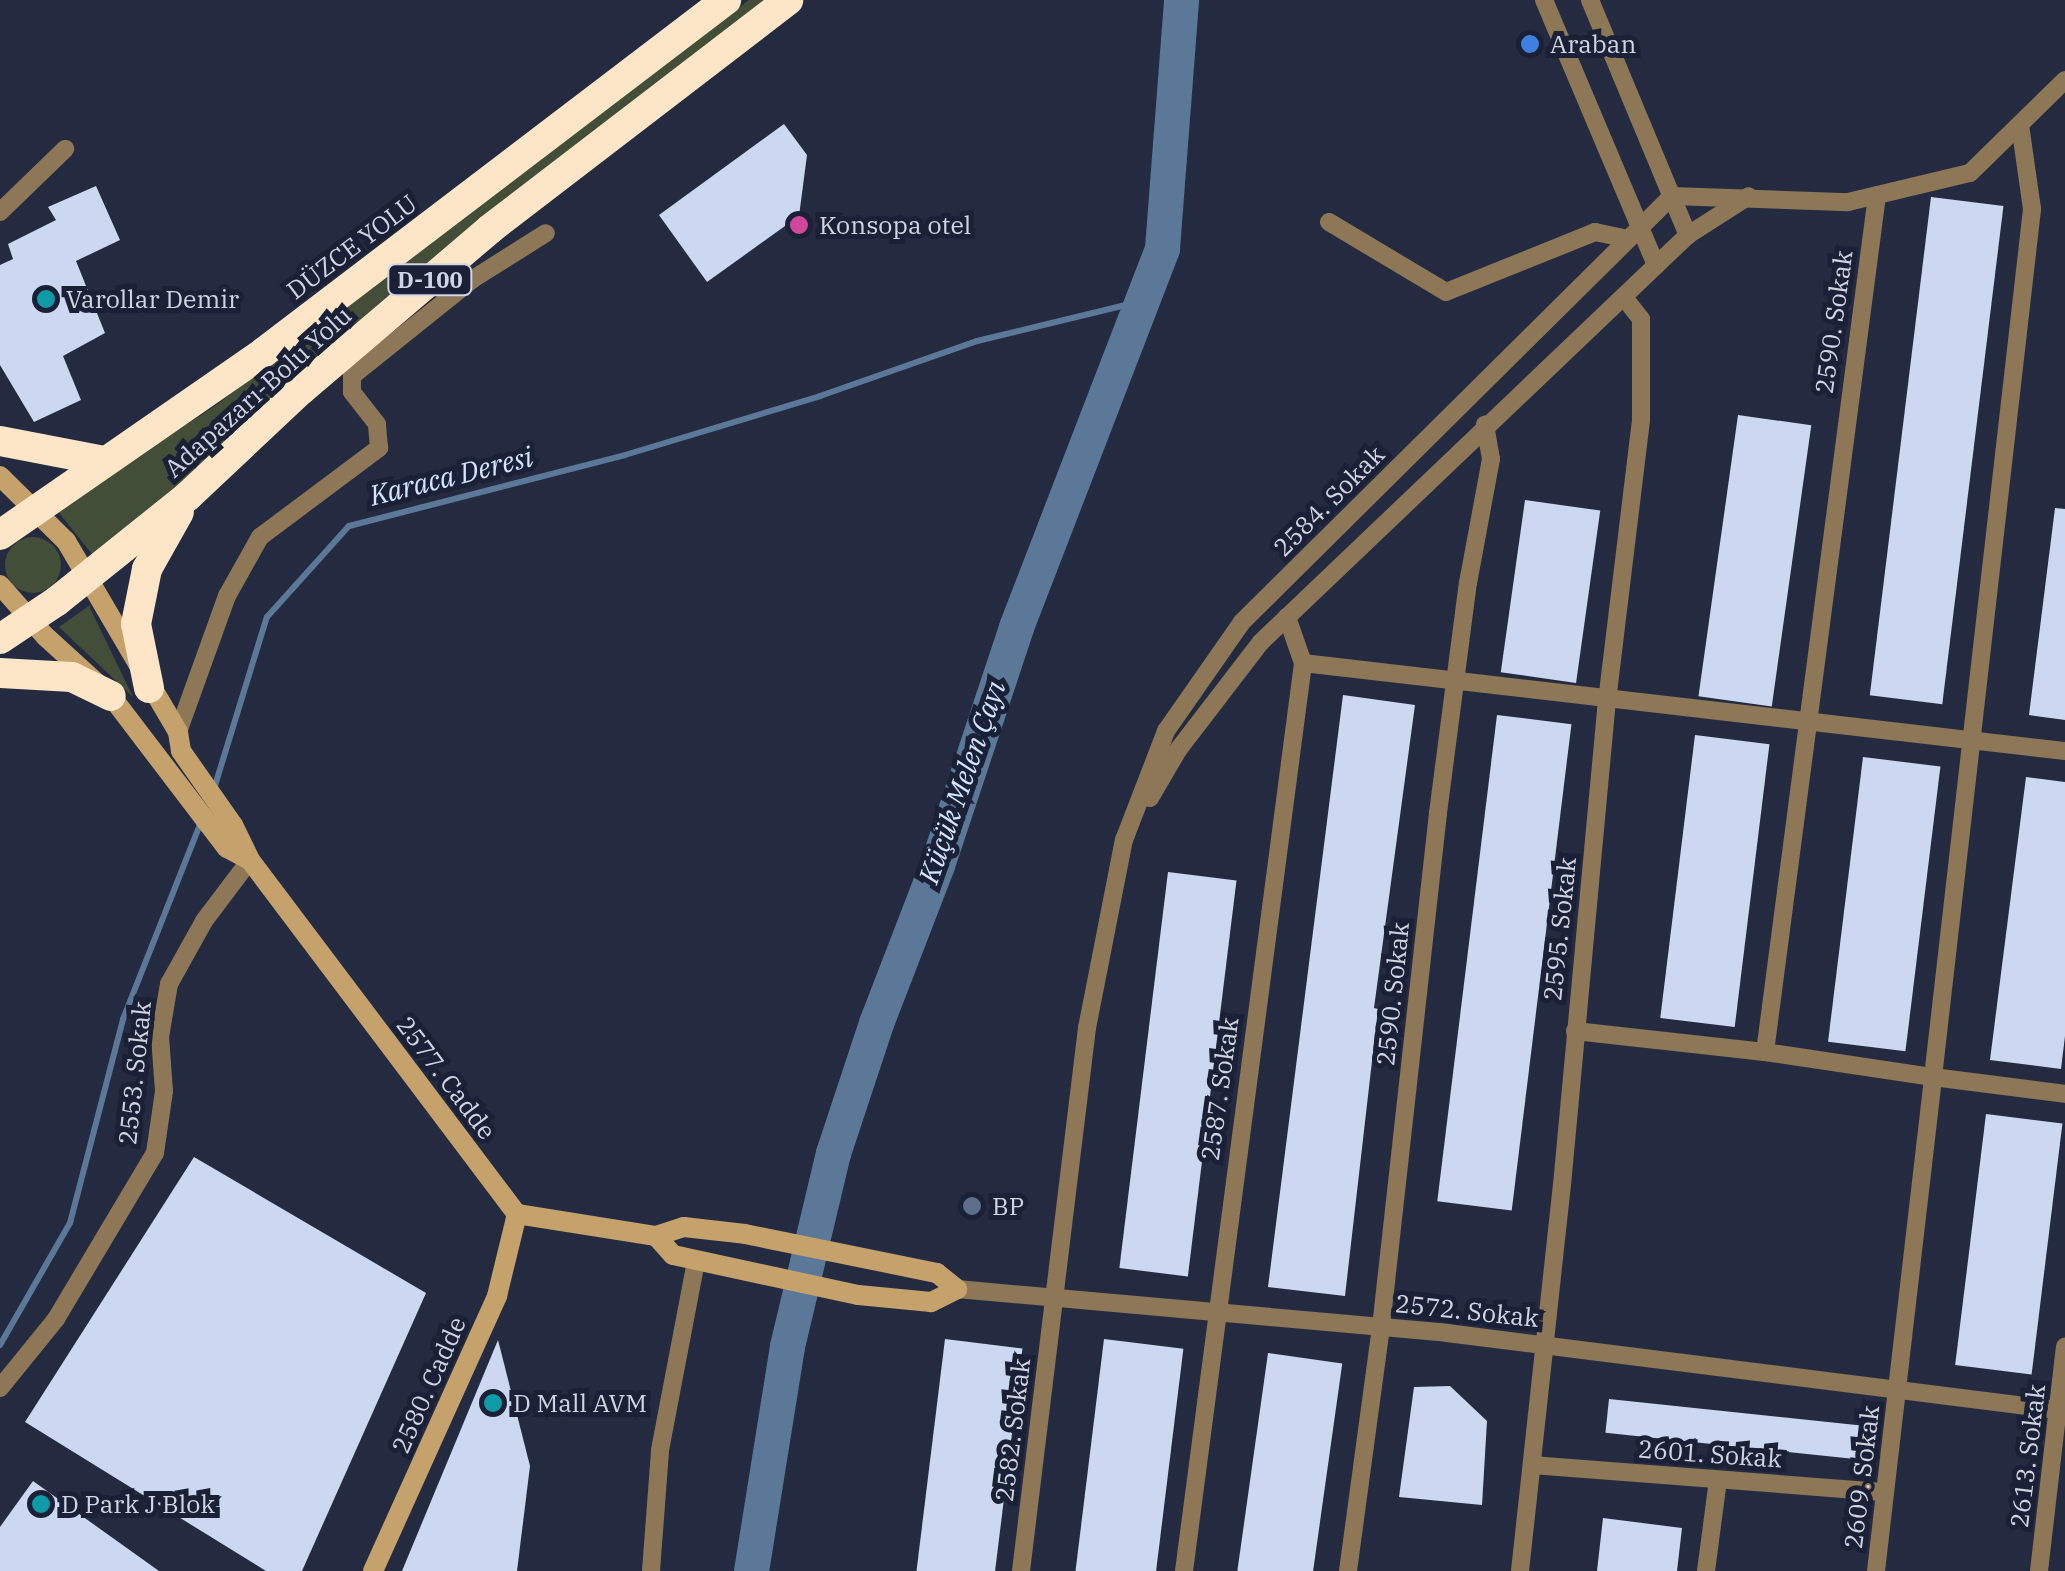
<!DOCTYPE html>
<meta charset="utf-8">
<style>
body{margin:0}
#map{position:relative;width:2065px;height:1571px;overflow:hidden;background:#242b40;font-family:"IBM Plex Serif",serif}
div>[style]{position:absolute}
.green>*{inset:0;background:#424e37}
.round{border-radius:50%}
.stream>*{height:6px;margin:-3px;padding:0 3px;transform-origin:3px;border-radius:3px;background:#5b7898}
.river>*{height:35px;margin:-17.5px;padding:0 17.5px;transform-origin:17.5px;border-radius:17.5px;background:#5b7898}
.building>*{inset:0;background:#ccd7f2;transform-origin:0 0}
.street>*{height:18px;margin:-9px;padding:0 9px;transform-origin:9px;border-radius:9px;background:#8d7757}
.secondary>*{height:20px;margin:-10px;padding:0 10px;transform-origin:10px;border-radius:10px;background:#c5a16c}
.highway>*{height:30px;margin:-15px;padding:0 15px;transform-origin:15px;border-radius:15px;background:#fde6c7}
.dots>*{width:28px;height:28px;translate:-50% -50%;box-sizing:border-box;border:5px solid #1a2136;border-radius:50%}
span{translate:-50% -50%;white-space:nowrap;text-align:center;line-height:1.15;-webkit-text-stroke:10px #1a2136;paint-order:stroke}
.shield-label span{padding:2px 8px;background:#1a2136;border:2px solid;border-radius:8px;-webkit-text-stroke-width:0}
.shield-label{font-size:22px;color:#d0d5e3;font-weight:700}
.poi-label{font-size:25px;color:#d0d5e3}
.left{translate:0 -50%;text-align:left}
.street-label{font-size:25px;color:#d0d5e3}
.water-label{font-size:28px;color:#d3e6fc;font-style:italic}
</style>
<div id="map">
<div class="green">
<i style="clip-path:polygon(749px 0,768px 0,96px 559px,56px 509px,215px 406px)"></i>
<i class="round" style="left:5px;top:537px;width:56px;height:56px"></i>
<i style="clip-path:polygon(90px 605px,90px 608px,133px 697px,59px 627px)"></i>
</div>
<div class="stream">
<i style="left:213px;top:792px;width:183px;rotate:-72.9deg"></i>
<i style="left:267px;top:617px;width:122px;rotate:-48deg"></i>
<i style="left:349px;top:526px;width:285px;rotate:-14.4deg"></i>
<i style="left:625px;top:455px;width:204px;rotate:-16.8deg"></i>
<i style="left:820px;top:396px;width:166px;rotate:-19.3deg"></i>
<i style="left:977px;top:341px;width:170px;rotate:-13.6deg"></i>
<i style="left:0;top:1345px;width:141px;rotate:-60.2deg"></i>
<i style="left:70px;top:1223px;width:211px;rotate:-75.4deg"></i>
<i style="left:123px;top:1019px;width:212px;rotate:-68.4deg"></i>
</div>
<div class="river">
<i style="left:751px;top:1571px;width:228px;rotate:-80.9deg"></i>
<i style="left:787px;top:1346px;width:198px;rotate:-76.6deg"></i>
<i style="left:833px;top:1153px;width:137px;rotate:-71.7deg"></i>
<i style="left:876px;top:1023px;width:169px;rotate:-68.9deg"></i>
<i style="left:937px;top:865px;width:251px;rotate:-71.6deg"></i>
<i style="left:1016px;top:627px;width:406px;rotate:-68.9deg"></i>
<i style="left:1162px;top:248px;width:249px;rotate:-85.6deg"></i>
</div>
<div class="building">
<i style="clip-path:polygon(784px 124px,807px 155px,799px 216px,707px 282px,659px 215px)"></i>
<i style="clip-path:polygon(96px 186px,120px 240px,76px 261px,105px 333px,63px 356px,81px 400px,34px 422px,0 365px,0 265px,13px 259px,8px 244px,56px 220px,48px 207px)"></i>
<i style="left:1931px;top:197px;width:73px;height:502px;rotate:7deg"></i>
<i style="left:1738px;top:415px;width:74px;height:284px;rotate:8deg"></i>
<i style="left:1525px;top:500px;width:76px;height:174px;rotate:8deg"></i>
<i style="clip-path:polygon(2055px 508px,2065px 509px,2065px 720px,2029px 715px)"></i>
<i style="clip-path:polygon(1343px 695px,1415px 705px,1374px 1008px,1378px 1009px,1345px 1296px,1268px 1287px)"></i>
<i style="left:1497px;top:715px;width:75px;height:490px;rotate:7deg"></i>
<i style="left:1695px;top:735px;width:75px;height:285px;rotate:7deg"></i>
<i style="left:1863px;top:757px;width:78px;height:287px;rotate:7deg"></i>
<i style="clip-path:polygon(2026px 777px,2065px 782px,2065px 1036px,2061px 1069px,1990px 1060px)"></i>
<i style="left:1168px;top:872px;width:69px;height:399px;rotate:7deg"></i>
<i style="left:1986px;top:1114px;width:77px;height:253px;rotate:7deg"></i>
<i style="clip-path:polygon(194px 1157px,426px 1293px,302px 1571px,266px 1571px,25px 1422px)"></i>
<i style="left:945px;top:1339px;width:78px;height:234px;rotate:7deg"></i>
<i style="left:1104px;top:1339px;width:80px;height:234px;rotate:7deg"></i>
<i style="clip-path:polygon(498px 1340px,530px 1466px,517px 1571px,402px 1571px)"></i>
<i style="left:1268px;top:1353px;width:75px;height:220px;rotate:8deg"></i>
<i style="clip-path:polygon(1450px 1386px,1487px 1421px,1482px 1505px,1399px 1497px,1414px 1387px)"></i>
<i style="left:1609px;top:1399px;width:263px;height:34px;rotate:6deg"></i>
<i style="clip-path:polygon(33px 1481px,159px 1571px,0 1571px,0 1527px)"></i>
<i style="clip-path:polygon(1603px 1518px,1682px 1528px,1677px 1571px,1597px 1571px)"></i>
</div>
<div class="street">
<i style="left:1544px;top:0;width:288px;rotate:67.1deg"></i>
<i style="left:1590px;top:0;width:255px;rotate:67.4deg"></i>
<i style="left:0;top:212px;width:91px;rotate:-44.1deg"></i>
<i style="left:1329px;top:222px;width:136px;rotate:30.9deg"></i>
<i style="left:1446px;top:292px;width:161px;rotate:-21.9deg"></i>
<i style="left:1595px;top:232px;width:34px;rotate:12deg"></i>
<i style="left:1303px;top:663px;width:767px;rotate:6.59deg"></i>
<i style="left:178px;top:732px;width:145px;rotate:-70.2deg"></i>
<i style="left:227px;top:596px;width:68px;rotate:-60.8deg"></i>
<i style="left:260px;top:537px;width:149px;rotate:-36.8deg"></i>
<i style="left:379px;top:448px;width:24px;rotate:-95deg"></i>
<i style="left:377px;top:424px;width:41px;rotate:-128deg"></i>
<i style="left:352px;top:392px;width:16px;rotate:-90deg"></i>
<i style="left:352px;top:376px;width:155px;rotate:-38.7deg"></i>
<i style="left:473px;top:279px;width:86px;rotate:-32.2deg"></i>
<i style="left:1150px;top:798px;width:56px;rotate:-59.7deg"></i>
<i style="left:1178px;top:750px;width:136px;rotate:-52.5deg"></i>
<i style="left:1261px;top:642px;width:590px;rotate:-43.63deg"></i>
<i style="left:1688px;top:235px;width:72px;rotate:-32.6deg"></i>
<i style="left:1575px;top:1031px;width:191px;rotate:6.3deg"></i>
<i style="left:1765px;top:1052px;width:170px;rotate:8.5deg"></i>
<i style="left:1933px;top:1077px;width:874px;rotate:-83.49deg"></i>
<i style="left:2032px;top:209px;width:85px;rotate:-98.1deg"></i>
<i style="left:1765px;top:1052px;width:864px;rotate:-82.55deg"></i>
<i style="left:957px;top:1289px;width:492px;rotate:5.1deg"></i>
<i style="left:1447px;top:1333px;width:623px;rotate:7.19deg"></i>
<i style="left:0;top:1388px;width:89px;rotate:-50.9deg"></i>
<i style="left:56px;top:1319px;width:193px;rotate:-59.2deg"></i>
<i style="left:155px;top:1153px;width:63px;rotate:-81.7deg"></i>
<i style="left:164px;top:1091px;width:54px;rotate:-94.2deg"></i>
<i style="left:160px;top:1037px;width:54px;rotate:-80.4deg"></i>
<i style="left:169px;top:984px;width:72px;rotate:-60.9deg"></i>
<i style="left:204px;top:921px;width:76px;rotate:-53deg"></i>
<i style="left:1532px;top:1465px;width:354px;rotate:4.4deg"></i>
<i style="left:651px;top:1571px;width:121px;rotate:-85.7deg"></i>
<i style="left:660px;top:1450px;width:192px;rotate:-79.2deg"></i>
<i style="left:1021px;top:1571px;width:547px;rotate:-83.07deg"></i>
<i style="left:1087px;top:1028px;width:192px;rotate:-78.9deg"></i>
<i style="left:1124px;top:840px;width:117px;rotate:-68.9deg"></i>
<i style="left:1166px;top:731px;width:133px;rotate:-55.1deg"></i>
<i style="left:1242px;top:622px;width:605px;rotate:-44.73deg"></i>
<i style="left:1672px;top:196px;width:176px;rotate:2deg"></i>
<i style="left:1848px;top:202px;width:125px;rotate:-13.4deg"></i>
<i style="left:1970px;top:173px;width:133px;rotate:-44.4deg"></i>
<i style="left:1184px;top:1571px;width:916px;rotate:-82.53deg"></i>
<i style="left:1303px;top:663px;width:49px;rotate:-109.2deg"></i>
<i style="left:1348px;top:1571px;width:246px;rotate:-82.3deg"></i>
<i style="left:1381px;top:1327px;width:517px;rotate:-83.67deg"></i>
<i style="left:1438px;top:813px;width:232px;rotate:-82.6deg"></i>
<i style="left:1468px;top:583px;width:126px;rotate:-79.5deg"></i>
<i style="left:1491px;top:459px;width:35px;rotate:-100deg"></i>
<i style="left:1520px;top:1571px;width:388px;rotate:-83.8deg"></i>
<i style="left:1562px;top:1185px;width:486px;rotate:-84.7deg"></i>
<i style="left:1607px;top:701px;width:284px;rotate:-83.1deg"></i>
<i style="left:1641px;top:419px;width:100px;rotate:-90deg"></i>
<i style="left:1641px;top:319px;width:28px;rotate:-128deg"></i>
<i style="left:1706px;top:1571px;width:92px;rotate:-82.5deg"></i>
<i style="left:1876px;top:1571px;width:497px;rotate:-83.4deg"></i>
<i style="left:1933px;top:1077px;width:133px;rotate:7.3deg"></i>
<i style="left:2039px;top:1571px;width:226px;rotate:-83.4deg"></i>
</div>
<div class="secondary">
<i style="left:0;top:476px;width:93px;rotate:44.6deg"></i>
<i style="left:66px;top:541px;width:221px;rotate:59.6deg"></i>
<i style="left:178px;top:732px;width:19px;rotate:81deg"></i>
<i style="left:181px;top:751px;width:90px;rotate:54.9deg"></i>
<i style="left:233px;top:825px;width:39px;rotate:64deg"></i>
<i style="left:250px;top:860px;width:443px;rotate:53deg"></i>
<i style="left:517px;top:1214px;width:141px;rotate:9deg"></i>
<i style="left:656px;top:1236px;width:29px;rotate:-18deg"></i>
<i style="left:684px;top:1227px;width:61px;rotate:6.5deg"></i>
<i style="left:745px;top:1234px;width:196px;rotate:11.5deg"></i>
<i style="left:937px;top:1273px;width:26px;rotate:39deg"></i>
<i style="left:957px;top:1289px;width:29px;rotate:153deg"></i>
<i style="left:931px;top:1302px;width:73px;rotate:-174.5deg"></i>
<i style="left:858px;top:1295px;width:189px;rotate:-167.8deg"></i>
<i style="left:673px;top:1255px;width:25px;rotate:-132deg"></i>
<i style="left:0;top:585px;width:68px;rotate:48.6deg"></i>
<i style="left:45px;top:636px;width:89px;rotate:42.3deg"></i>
<i style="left:111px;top:696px;width:191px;rotate:52.7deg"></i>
<i style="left:227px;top:848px;width:26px;rotate:28deg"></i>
<i style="left:373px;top:1571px;width:302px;rotate:-65.7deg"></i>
<i style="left:497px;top:1296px;width:84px;rotate:-76.3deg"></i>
</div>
<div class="highway">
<i style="left:0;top:441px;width:106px;rotate:10.9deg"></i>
<i style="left:0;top:535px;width:321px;rotate:-34.7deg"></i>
<i style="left:264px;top:352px;width:581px;rotate:-37.3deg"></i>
<i style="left:0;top:639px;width:69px;rotate:-33.7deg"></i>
<i style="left:57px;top:601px;width:168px;rotate:-38.7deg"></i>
<i style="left:188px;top:496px;width:155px;rotate:-43.2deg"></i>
<i style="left:301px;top:390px;width:248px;rotate:-40.4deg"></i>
<i style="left:490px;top:229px;width:376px;rotate:-37.5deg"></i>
<i style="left:0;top:673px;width:72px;rotate:3.2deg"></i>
<i style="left:72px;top:677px;width:43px;rotate:26deg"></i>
<i style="left:149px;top:688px;width:65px;rotate:-101.5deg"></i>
<i style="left:136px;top:624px;width:56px;rotate:-78.7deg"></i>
<i style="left:147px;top:569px;width:65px;rotate:-60.7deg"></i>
</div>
<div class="dots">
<i style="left:1530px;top:44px;background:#3f7fe0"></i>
<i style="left:799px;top:225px;background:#d1479c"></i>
<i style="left:46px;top:299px;background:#0f9aa8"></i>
<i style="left:972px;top:1206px;background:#5c6f8a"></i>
<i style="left:493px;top:1403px;background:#0f9aa8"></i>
<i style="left:41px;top:1504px;background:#0f9aa8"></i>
</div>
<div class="shield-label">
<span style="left:430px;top:280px">D-100</span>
</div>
<div class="poi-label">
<span class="left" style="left:1550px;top:44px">Araban</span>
<span class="left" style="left:819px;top:225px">Konsopa otel</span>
<span class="left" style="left:66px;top:299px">Varollar Demir</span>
<span class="left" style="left:992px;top:1206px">BP</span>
<span class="left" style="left:513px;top:1403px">D Mall AVM</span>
<span class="left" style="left:61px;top:1504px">D Park J Blok</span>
</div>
<div class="street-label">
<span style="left:352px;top:247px;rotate:-37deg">DÜZCE YOLU</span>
<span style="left:1834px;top:322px;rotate:-82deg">2590. Sokak</span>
<span style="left:258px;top:392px;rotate:-42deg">Adapazarı-Bolu Yolu</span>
<span style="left:1329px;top:501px;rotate:-45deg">2584. Sokak</span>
<span style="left:1560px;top:929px;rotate:-84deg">2595. Sokak</span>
<span style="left:1393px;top:994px;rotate:-84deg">2590. Sokak</span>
<span style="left:135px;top:1073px;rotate:-84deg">2553. Sokak</span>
<span style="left:446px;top:1078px;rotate:53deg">2577. Cadde</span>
<span style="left:1220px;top:1089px;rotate:-82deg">2587. Sokak</span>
<span style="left:1467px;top:1311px;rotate:6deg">2572. Sokak</span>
<span style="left:429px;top:1385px;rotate:-66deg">2580. Cadde</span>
<span style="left:1013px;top:1430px;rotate:-83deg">2582. Sokak</span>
<span style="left:1710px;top:1454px;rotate:4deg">2601. Sokak</span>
<span style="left:2028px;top:1456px;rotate:-83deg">2613. Sokak</span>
<span style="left:1862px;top:1477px;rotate:-83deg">2609. Sokak</span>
</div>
<div class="water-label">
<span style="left:451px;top:476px;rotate:-14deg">Karaca Deresi</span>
<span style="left:962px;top:782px;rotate:-71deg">Küçük Melen Çayı</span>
</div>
</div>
